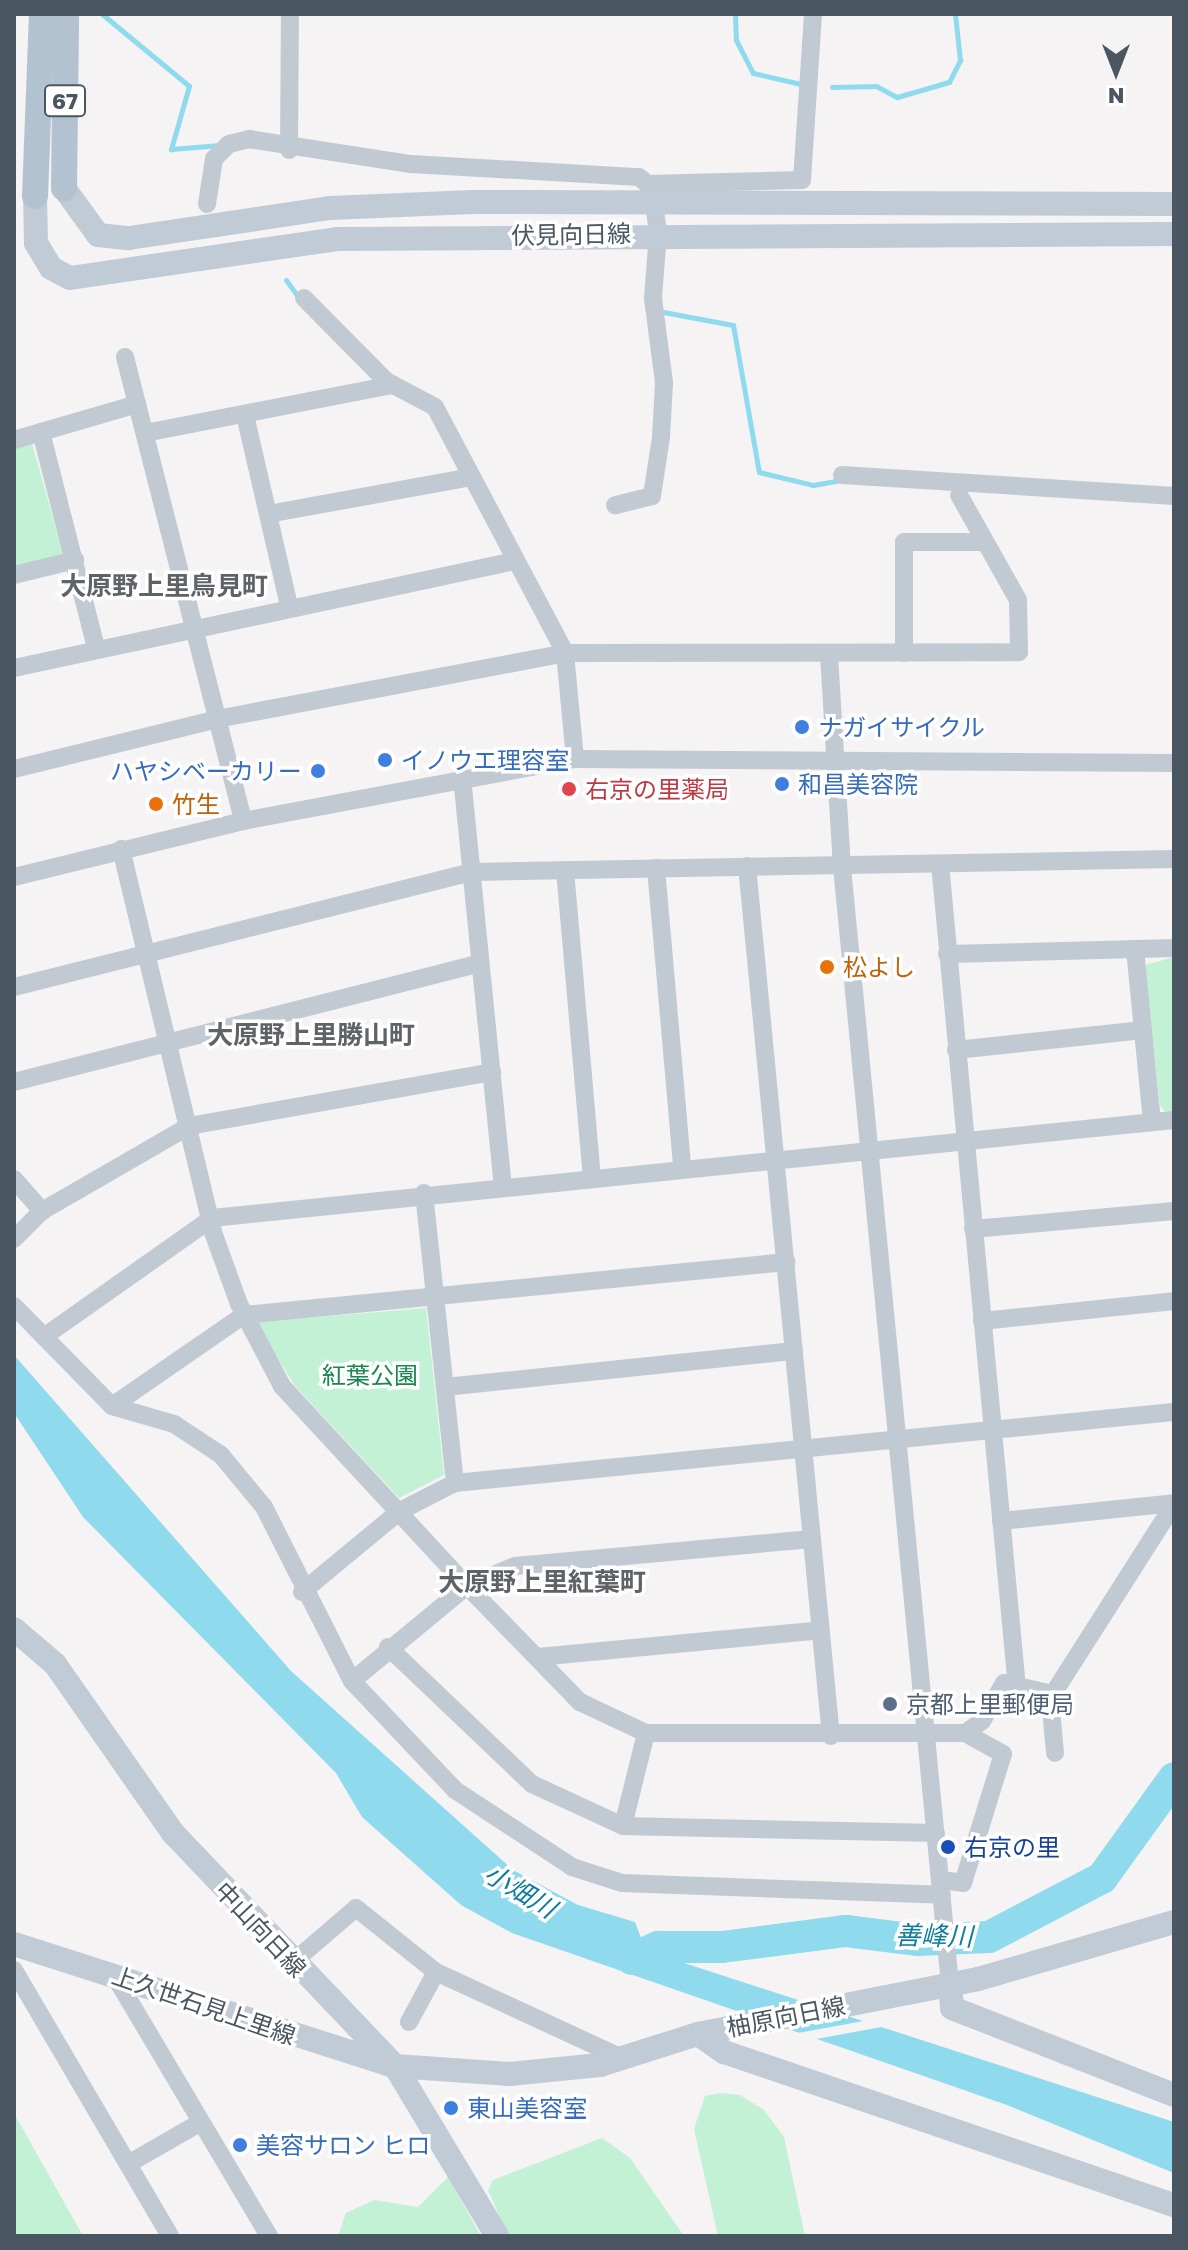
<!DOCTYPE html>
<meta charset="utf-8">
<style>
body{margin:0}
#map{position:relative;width:1188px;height:2250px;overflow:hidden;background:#f5f3f3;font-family:"Golos Text","Noto Sans JP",sans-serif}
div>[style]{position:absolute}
.green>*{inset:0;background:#c3f1d5}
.water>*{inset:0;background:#90daee}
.pier>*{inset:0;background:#f5f3f3}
.stream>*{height:5px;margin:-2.5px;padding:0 2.5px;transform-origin:2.5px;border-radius:2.5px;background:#90daee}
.river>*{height:32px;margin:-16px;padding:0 16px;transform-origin:16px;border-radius:16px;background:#90daee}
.street>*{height:18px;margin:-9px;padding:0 9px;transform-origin:9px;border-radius:9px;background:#c1cad2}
.secondary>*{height:24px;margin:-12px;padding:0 12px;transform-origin:12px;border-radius:12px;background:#c1cbd6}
.primary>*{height:26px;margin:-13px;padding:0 13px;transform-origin:13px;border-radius:13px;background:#b3c2d1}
.dots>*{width:22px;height:22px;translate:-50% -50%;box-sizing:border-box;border:4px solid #fff;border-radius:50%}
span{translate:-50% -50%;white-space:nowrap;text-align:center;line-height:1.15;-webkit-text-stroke:7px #fff;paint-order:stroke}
.shield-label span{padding:2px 6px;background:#fff;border:2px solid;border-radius:6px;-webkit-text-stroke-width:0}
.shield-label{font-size:22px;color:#4a5661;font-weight:700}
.street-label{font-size:24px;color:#4a5661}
.shop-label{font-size:24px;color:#366cbe}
.left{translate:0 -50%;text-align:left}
.right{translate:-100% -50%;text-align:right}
.health-label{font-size:24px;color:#be3a42}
.food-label{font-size:24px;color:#c56008}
.park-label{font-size:24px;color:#17864f}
.service-label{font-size:24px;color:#4e5e75}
.transit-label{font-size:24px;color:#164399}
.neighbourhood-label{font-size:26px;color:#5f6368;font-weight:700}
.water-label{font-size:26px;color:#0c7c9b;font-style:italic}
.frame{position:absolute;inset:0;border:16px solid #4a5661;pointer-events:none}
.north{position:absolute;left:1076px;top:32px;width:80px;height:80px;-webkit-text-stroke:6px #fff;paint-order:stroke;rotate:180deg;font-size:22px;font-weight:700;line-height:32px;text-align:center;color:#4a5661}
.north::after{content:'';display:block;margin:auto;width:28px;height:36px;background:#4a5661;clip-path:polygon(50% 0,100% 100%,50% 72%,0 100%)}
</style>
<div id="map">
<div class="green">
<i style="clip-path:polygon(32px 443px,63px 554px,14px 569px,14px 447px)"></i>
<i style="clip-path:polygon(1174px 957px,1174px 1114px,1168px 1115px,1160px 1106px,1145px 965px)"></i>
<i style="clip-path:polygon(426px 1308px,444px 1475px,399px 1498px,295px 1386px,255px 1322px)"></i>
<i style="clip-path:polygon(720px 2093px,740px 2095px,764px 2110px,784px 2137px,805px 2236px,718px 2236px,694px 2129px,705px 2096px)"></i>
<i style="clip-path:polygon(14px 2113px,83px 2236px,14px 2236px)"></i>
<i style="clip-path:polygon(602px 2138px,630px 2158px,684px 2236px,508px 2236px,488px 2190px,493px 2180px)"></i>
<i style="clip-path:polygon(448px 2177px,481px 2236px,338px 2236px,346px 2213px,374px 2200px,418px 2207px)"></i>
</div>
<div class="water">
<i style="clip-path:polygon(14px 1355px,291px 1671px,513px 1870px,578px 1905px,635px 1922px,643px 1943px,678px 1961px,1174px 2122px,1174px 2173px,1007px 2105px,512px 1933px,461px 1905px,362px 1817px,336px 1773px,83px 1517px,14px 1413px)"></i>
</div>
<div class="pier">
<i style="clip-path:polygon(880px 2018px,898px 2024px,805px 2041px,787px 2035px)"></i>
</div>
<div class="stream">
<i style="left:102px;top:14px;width:113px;rotate:39.6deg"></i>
<i style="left:189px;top:86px;width:66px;rotate:105.9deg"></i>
<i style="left:171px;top:149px;width:49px;rotate:-4.7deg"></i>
<i style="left:735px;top:14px;width:26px;rotate:88deg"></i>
<i style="left:736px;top:40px;width:37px;rotate:63deg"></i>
<i style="left:753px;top:73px;width:49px;rotate:12.9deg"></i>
<i style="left:832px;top:87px;width:44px;rotate:-1.3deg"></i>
<i style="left:876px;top:86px;width:24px;rotate:28deg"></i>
<i style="left:897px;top:97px;width:54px;rotate:-16.1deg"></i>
<i style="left:949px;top:82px;width:25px;rotate:-63deg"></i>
<i style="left:960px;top:60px;width:46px;rotate:-96.2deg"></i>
<i style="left:286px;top:280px;width:19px;rotate:54deg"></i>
<i style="left:658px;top:311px;width:76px;rotate:10.6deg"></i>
<i style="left:733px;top:325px;width:149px;rotate:80deg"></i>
<i style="left:759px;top:472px;width:56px;rotate:13.5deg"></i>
<i style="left:813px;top:485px;width:27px;rotate:-10deg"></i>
</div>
<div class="river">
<i style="left:632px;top:1959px;width:29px;rotate:-25deg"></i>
<i style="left:658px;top:1947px;width:64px"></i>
<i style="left:722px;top:1947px;width:125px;rotate:-7.4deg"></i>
<i style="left:846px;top:1931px;width:73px;rotate:7.1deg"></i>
<i style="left:918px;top:1940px;width:71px;rotate:-2.4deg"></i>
<i style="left:989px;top:1937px;width:127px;rotate:-27.6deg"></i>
<i style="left:1102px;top:1878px;width:123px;rotate:-54.2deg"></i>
</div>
<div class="street">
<i style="left:289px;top:150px;width:136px;rotate:-89.6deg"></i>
<i style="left:647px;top:184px;width:155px;rotate:-1.5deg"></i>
<i style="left:802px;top:180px;width:166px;rotate:-86.2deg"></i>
<i style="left:207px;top:204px;width:46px;rotate:-81.2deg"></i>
<i style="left:214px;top:159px;width:21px;rotate:-45deg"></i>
<i style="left:229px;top:144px;width:21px;rotate:-14deg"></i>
<i style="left:249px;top:139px;width:164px;rotate:8.8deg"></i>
<i style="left:411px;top:164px;width:228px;rotate:3.3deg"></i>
<i style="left:639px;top:177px;width:17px;rotate:40deg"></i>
<i style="left:652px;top:188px;width:45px;rotate:82.4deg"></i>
<i style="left:658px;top:233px;width:65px;rotate:94.4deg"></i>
<i style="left:653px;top:298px;width:86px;rotate:82.6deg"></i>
<i style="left:664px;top:383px;width:54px;rotate:93.2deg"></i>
<i style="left:661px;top:437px;width:60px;rotate:98.7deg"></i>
<i style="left:652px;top:496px;width:38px;rotate:166deg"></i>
<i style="left:304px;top:298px;width:117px;rotate:45.3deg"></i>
<i style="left:386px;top:381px;width:55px;rotate:28deg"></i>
<i style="left:435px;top:407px;width:278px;rotate:62.1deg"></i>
<i style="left:565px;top:653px;width:106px;rotate:84.6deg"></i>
<i style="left:125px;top:357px;width:479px;rotate:75.7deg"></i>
<i style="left:245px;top:415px;width:196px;rotate:77deg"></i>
<i style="left:41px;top:432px;width:223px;rotate:75.7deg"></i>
<i style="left:145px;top:433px;width:253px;rotate:-11deg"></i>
<i style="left:14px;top:440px;width:128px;rotate:-16.3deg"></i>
<i style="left:842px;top:475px;width:333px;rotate:3.6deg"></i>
<i style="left:268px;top:514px;width:206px;rotate:-10.3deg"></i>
<i style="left:14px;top:575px;width:63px;rotate:-13.8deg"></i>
<i style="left:904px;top:653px;width:111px;rotate:-90deg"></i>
<i style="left:904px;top:542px;width:81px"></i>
<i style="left:829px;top:655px;width:212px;rotate:86.5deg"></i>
<i style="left:842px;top:867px;width:1122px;rotate:84.48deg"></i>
<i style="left:14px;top:668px;width:512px;rotate:-12.06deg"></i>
<i style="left:14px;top:769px;width:209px;rotate:-13.8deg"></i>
<i style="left:217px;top:719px;width:354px;rotate:-10.7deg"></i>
<i style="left:565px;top:653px;width:454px;rotate:-0.1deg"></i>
<i style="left:1019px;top:652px;width:52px;rotate:-91.1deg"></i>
<i style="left:1018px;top:600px;width:120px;rotate:-119.3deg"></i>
<i style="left:462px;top:777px;width:410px;rotate:84.3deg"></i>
<i style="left:940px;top:864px;width:828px;rotate:84.66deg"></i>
<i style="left:747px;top:866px;width:874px;rotate:84.49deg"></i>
<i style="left:656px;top:868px;width:301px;rotate:85deg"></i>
<i style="left:565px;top:870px;width:308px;rotate:85deg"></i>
<i style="left:14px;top:877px;width:236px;rotate:-13.7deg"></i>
<i style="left:243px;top:821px;width:338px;rotate:-10.6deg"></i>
<i style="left:575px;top:759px;width:599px;rotate:0.38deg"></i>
<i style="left:1135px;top:949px;width:174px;rotate:84.4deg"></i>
<i style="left:947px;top:954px;width:227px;rotate:-1.5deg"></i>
<i style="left:14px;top:987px;width:471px;rotate:-14.1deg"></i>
<i style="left:471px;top:872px;width:703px;rotate:-1.06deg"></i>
<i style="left:956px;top:1050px;width:188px;rotate:-6.1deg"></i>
<i style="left:14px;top:1082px;width:481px;rotate:-14.3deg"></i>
<i style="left:14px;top:1179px;width:43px;rotate:48.8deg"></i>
<i style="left:424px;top:1193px;width:292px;rotate:83.9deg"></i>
<i style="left:973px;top:1229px;width:202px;rotate:-5.1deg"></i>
<i style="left:14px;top:1239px;width:40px;rotate:-45deg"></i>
<i style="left:42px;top:1211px;width:170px;rotate:-30deg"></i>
<i style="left:189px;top:1126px;width:308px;rotate:-10.1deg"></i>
<i style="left:14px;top:1306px;width:140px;rotate:45.6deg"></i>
<i style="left:112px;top:1406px;width:65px;rotate:16.2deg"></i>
<i style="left:174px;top:1424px;width:56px;rotate:33.4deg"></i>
<i style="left:221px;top:1455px;width:67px;rotate:50.4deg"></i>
<i style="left:264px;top:1507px;width:195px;rotate:63.2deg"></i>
<i style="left:352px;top:1681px;width:149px;rotate:-39.6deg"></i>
<i style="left:467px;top:1586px;width:272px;rotate:-132.8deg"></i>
<i style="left:282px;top:1386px;width:93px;rotate:-117.7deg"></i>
<i style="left:239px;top:1304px;width:77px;rotate:-109.9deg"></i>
<i style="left:213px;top:1232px;width:394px;rotate:-103.5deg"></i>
<i style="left:982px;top:1321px;width:193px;rotate:-5.9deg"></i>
<i style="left:45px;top:1336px;width:204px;rotate:-35.2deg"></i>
<i style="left:212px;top:1218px;width:967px;rotate:-5.82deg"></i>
<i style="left:445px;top:1387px;width:351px;rotate:-5.9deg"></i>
<i style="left:112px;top:1406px;width:160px;rotate:-34.6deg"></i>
<i style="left:244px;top:1315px;width:545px;rotate:-5.58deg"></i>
<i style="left:1001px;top:1521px;width:174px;rotate:-5.9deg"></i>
<i style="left:812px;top:1539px;width:298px;rotate:174.8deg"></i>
<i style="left:515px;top:1566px;width:52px;rotate:157.4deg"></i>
<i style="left:467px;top:1586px;width:162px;rotate:45.8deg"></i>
<i style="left:580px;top:1702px;width:73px;rotate:25.2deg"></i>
<i style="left:646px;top:1733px;width:319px"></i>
<i style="left:965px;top:1733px;width:21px;rotate:-35deg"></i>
<i style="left:982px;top:1721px;width:44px;rotate:-59.9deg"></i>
<i style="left:1004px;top:1683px;width:50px;rotate:12.7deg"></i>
<i style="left:1053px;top:1694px;width:225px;rotate:-57.5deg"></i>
<i style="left:302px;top:1592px;width:127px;rotate:-39.6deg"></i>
<i style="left:400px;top:1511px;width:62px;rotate:-27deg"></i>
<i style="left:455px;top:1483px;width:722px;rotate:-5.64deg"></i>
<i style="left:388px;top:1647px;width:199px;rotate:43.6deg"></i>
<i style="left:532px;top:1784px;width:100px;rotate:24.8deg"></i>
<i style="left:623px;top:1826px;width:313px;rotate:1.3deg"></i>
<i style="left:538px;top:1657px;width:284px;rotate:-5.4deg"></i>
<i style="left:352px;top:1681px;width:150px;rotate:46.6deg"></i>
<i style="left:455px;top:1790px;width:140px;rotate:33.3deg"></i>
<i style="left:572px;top:1867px;width:52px;rotate:17.7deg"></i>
<i style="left:622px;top:1883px;width:320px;rotate:2.1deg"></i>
<i style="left:1050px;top:1697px;width:56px;rotate:84.9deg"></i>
<i style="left:623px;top:1826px;width:96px;rotate:-76.1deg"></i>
<i style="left:940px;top:1880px;width:23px;rotate:7deg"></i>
<i style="left:963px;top:1883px;width:135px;rotate:-72.8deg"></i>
<i style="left:1003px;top:1754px;width:43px;rotate:-151.1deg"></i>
<i style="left:292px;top:1963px;width:84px;rotate:-40.7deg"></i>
<i style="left:356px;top:1908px;width:102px;rotate:38.7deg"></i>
<i style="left:436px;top:1972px;width:207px;rotate:24.8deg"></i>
<i style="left:14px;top:1970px;width:308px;rotate:59.6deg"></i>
<i style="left:114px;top:1975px;width:304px;rotate:59.3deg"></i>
<i style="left:409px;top:2022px;width:57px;rotate:-61.6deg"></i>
<i style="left:128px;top:2164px;width:84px;rotate:-29.9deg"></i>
</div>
<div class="secondary">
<i style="left:64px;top:188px;width:58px;rotate:54.1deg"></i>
<i style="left:98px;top:235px;width:31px;rotate:6deg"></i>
<i style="left:129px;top:238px;width:203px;rotate:-8.5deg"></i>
<i style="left:330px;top:208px;width:143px;rotate:-2.4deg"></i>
<i style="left:473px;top:202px;width:701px;rotate:0.16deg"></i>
<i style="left:35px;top:196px;width:47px;rotate:88.8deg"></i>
<i style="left:36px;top:243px;width:29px;rotate:59deg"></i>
<i style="left:51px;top:268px;width:21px;rotate:28deg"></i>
<i style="left:70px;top:278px;width:270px;rotate:-8.3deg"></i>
<i style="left:337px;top:239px;width:837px;rotate:-0.34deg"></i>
<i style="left:14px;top:1629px;width:54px;rotate:40.5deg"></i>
<i style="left:55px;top:1664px;width:206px;rotate:55.1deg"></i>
<i style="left:173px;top:1833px;width:322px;rotate:46.4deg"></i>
<i style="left:395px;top:2066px;width:198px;rotate:59deg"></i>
<i style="left:14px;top:1944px;width:400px;rotate:17.8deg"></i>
<i style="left:395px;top:2066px;width:115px;rotate:4deg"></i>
<i style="left:510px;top:2074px;width:90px;rotate:-5.7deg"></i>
<i style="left:600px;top:2065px;width:103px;rotate:-17.6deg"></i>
<i style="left:698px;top:2034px;width:285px;rotate:-11.1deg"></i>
<i style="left:978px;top:1979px;width:204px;rotate:-16.2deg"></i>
<i style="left:950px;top:1984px;width:24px;rotate:85deg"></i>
<i style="left:952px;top:2008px;width:238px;rotate:21.4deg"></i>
<i style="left:698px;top:2034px;width:32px;rotate:35deg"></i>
<i style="left:724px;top:2052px;width:475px;rotate:18.8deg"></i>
</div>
<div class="primary">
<i style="left:64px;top:188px;width:174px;rotate:-89.3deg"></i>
<i style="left:35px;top:196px;width:182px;rotate:-87.8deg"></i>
</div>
<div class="dots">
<i style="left:802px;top:727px;background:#3f7fe0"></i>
<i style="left:385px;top:760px;background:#3f7fe0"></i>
<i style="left:318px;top:771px;background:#3f7fe0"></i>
<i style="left:782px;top:784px;background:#3f7fe0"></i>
<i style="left:569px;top:789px;background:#e0444e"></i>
<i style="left:156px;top:804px;background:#e8710a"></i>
<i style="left:827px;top:967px;background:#e8710a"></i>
<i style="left:890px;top:1704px;background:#5c6f8a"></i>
<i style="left:948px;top:1847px;background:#1a4fb4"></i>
<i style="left:451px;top:2108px;background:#3f7fe0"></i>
<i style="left:240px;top:2145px;background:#3f7fe0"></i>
</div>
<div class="shield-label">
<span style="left:65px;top:101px">67</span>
</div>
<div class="street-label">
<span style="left:571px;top:234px;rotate:-1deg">伏見向日線</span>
<span style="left:261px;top:1929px;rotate:47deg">中山向日線</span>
<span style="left:204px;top:2005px;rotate:19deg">上久世石見上里線</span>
<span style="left:786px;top:2016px;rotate:-11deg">柚原向日線</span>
</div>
<div class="shop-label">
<span class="left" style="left:818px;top:727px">ナガイサイクル</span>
<span class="left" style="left:401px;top:760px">イノウエ理容室</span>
<span class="right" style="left:302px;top:771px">ハヤシベーカリー</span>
<span class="left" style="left:798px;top:784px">和昌美容院</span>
<span class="left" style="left:467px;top:2108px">東山美容室</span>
<span class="left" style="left:256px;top:2145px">美容サロン ヒロ</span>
</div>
<div class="health-label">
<span class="left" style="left:585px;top:789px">右京の里薬局</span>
</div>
<div class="food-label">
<span class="left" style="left:172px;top:804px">竹生</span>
<span class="left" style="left:843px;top:967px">松よし</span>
</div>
<div class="park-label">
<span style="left:370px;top:1375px">紅葉公園</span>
</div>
<div class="service-label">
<span class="left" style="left:906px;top:1704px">京都上里郵便局</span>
</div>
<div class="transit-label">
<span class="left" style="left:964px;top:1847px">右京の里</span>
</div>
<div class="neighbourhood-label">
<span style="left:164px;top:586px">大原野上里鳥見町</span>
<span style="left:311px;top:1035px">大原野上里勝山町</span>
<span style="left:542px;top:1582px">大原野上里紅葉町</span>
</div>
<div class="water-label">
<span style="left:520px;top:1891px;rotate:31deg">小畑川</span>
<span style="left:934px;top:1936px;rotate:1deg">善峰川</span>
</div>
<div class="frame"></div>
<div class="north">N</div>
</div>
